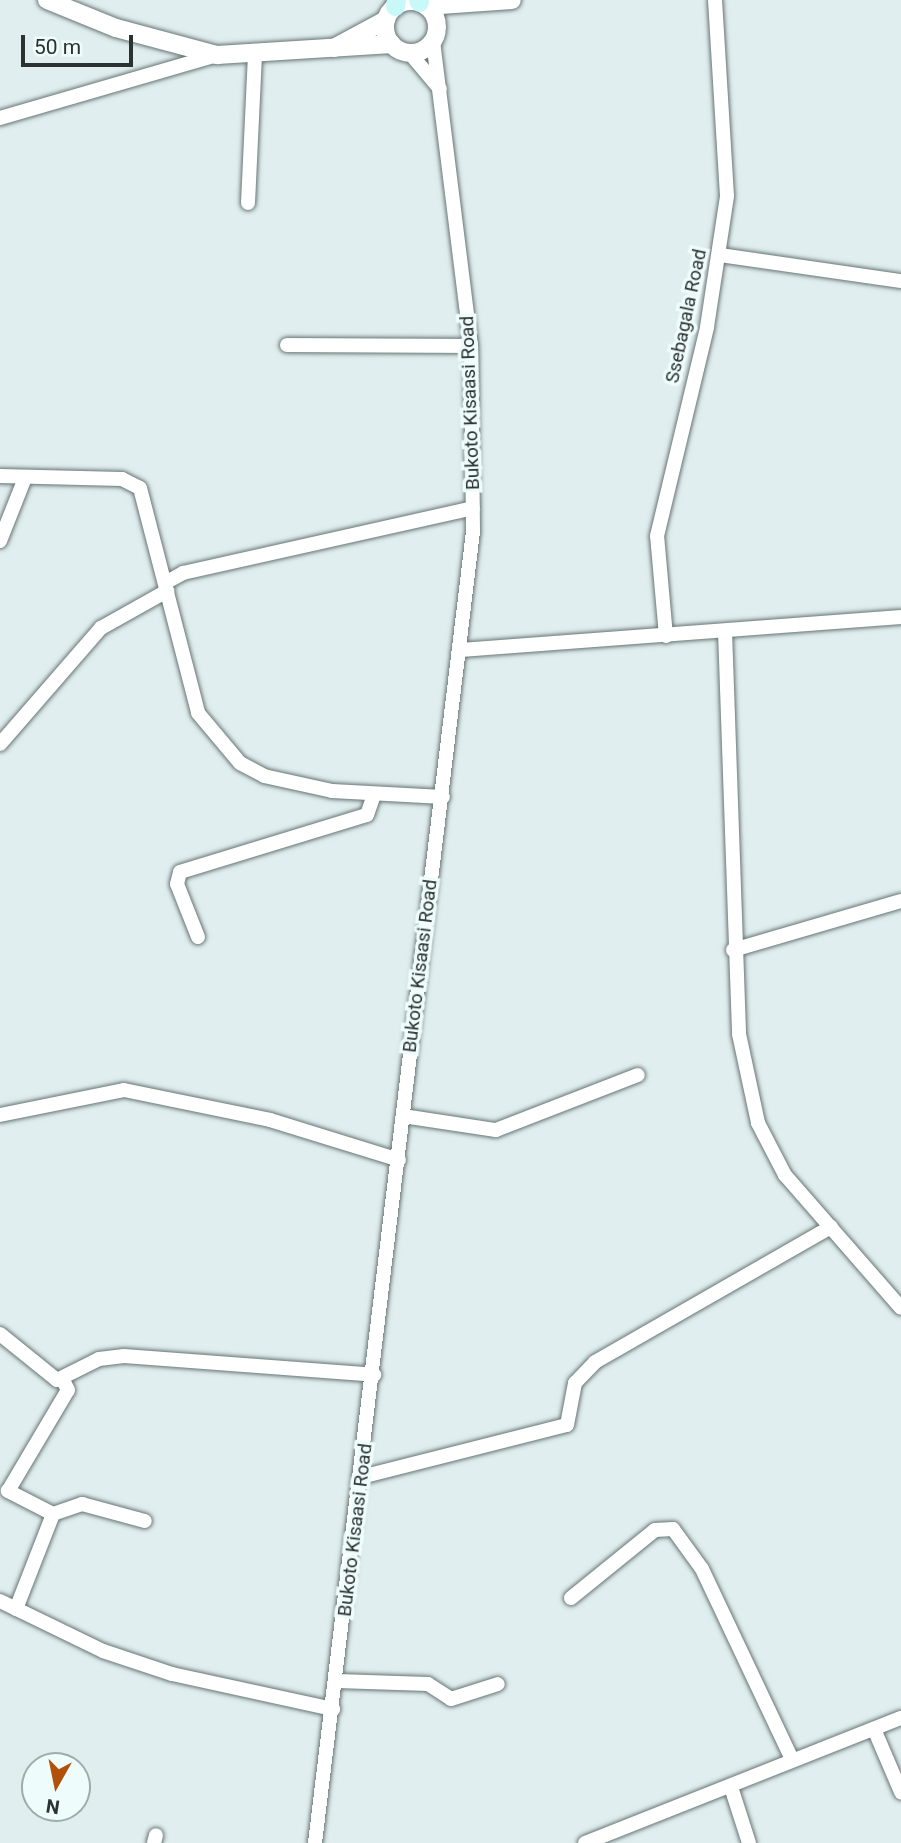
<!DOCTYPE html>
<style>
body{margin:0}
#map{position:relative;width:901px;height:1843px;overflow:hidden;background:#e0eeef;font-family:Roboto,sans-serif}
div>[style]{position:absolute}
.roads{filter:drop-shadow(0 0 2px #687575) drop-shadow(0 0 2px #687575)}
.minor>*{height:14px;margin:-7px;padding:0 7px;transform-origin:7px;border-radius:7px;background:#fff}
.tertiary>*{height:18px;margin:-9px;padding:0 9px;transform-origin:9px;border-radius:9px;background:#fff}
.tertiary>.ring{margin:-9px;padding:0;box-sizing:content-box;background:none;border:18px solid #fff;border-radius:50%}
.secondary>*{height:19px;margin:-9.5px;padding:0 9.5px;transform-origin:9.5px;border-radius:9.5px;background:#c9f8f9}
span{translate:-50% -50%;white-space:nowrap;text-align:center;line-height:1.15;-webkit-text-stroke:7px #eefcfc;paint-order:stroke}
.street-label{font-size:19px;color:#2c3131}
.north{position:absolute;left:21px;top:1752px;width:70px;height:70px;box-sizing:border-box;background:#eefcfc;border:2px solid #a0abab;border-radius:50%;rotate:189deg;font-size:19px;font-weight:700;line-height:28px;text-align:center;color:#2c3131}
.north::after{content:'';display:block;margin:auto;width:24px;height:32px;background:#b1510b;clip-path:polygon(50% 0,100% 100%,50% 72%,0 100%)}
.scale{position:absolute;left:21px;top:35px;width:112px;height:32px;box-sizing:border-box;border:4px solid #2c3131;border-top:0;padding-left:9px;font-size:21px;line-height:24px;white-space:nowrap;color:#2c3131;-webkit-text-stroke:5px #eefcfc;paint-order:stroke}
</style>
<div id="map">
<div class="roads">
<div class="minor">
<i style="left:409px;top:52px;width:48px;rotate:50deg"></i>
<i style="left:0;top:118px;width:226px;rotate:-16.2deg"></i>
<i style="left:248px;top:203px;width:148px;rotate:-87.3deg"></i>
<i style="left:720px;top:255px;width:183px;rotate:8.2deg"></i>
<i style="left:287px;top:345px;width:184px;rotate:0.3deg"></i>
<i style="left:0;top:476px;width:122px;rotate:1.4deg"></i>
<i style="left:122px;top:479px;width:20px;rotate:27deg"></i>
<i style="left:140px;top:488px;width:232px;rotate:75.5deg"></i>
<i style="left:198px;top:713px;width:65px;rotate:50deg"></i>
<i style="left:240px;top:763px;width:27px;rotate:28deg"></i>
<i style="left:264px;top:776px;width:70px;rotate:12.4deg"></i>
<i style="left:332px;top:791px;width:111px;rotate:3.1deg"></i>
<i style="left:0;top:541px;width:68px;rotate:-68.4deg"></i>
<i style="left:165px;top:583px;width:21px;rotate:-29deg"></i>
<i style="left:183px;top:573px;width:297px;rotate:-12.6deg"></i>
<i style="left:725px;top:631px;width:403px;rotate:88deg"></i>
<i style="left:739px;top:1034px;width:91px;rotate:77.9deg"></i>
<i style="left:758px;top:1123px;width:59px;rotate:62.6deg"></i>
<i style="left:785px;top:1175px;width:176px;rotate:48.9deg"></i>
<i style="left:666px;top:636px;width:100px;rotate:-95.1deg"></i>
<i style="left:657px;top:536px;width:215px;rotate:-76.5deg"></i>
<i style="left:707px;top:327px;width:133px;rotate:-81.3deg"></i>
<i style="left:727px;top:196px;width:196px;rotate:-93.5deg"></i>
<i style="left:461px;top:650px;width:441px;rotate:-4.3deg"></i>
<i style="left:0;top:744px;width:154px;rotate:-49deg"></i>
<i style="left:101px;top:628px;width:76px;rotate:-29.3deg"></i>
<i style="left:198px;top:937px;width:57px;rotate:-111.6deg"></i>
<i style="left:177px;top:884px;width:12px;rotate:-76deg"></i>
<i style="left:180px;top:872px;width:195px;rotate:-17deg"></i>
<i style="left:367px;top:815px;width:21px;rotate:-71deg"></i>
<i style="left:733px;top:950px;width:175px;rotate:-16.3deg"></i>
<i style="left:0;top:1115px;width:126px;rotate:-11.4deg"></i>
<i style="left:124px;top:1090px;width:149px;rotate:11.6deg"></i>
<i style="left:270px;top:1120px;width:135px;rotate:17.2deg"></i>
<i style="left:403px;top:1116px;width:94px;rotate:8.6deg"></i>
<i style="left:496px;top:1130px;width:152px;rotate:-21.2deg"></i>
<i style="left:0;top:1334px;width:73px;rotate:38.9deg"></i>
<i style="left:57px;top:1380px;width:47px;rotate:-26.6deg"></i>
<i style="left:99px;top:1359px;width:25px;rotate:-7deg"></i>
<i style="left:124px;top:1356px;width:251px;rotate:4.3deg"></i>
<i style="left:361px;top:1477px;width:212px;rotate:-14.2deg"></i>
<i style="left:567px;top:1425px;width:43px;rotate:-79.2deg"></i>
<i style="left:575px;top:1383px;width:29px;rotate:-46deg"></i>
<i style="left:595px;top:1362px;width:272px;rotate:-29.8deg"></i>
<i style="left:53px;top:1514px;width:31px;rotate:-19deg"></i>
<i style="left:82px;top:1504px;width:65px;rotate:15.1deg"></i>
<i style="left:571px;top:1598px;width:108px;rotate:-39deg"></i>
<i style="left:655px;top:1530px;width:18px;rotate:-3deg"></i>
<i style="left:673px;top:1529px;width:49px;rotate:54.1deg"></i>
<i style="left:702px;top:1569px;width:210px;rotate:64.7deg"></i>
<i style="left:0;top:1601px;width:114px;rotate:25.9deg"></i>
<i style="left:103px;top:1651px;width:73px;rotate:18.4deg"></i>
<i style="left:172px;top:1674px;width:165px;rotate:12.3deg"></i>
<i style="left:16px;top:1609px;width:102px;rotate:-68.7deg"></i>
<i style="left:53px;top:1514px;width:51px;rotate:-152.9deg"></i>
<i style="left:8px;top:1491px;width:117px;rotate:-59.3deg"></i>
<i style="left:68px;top:1390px;width:11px;rotate:-117deg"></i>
<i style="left:337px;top:1681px;width:91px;rotate:1.9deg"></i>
<i style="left:428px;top:1684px;width:27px;rotate:33deg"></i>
<i style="left:451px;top:1699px;width:49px;rotate:-17.7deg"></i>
<i style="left:874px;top:1729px;width:69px;rotate:66.8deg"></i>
<i style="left:731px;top:1787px;width:59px;rotate:72.2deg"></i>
<i style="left:154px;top:1843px;width:8px;rotate:-76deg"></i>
<i style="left:315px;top:1843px;width:1321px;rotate:-83.13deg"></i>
<i style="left:473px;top:531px;width:185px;rotate:-90.6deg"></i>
<i style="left:471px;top:346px;width:308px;rotate:-97.1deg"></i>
<i style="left:585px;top:1843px;width:340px;rotate:-21.6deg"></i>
</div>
<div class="tertiary">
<i style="left:47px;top:0;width:74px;rotate:22.1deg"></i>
<i style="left:116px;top:28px;width:105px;rotate:15deg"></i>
<i style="left:217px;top:55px;width:175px;rotate:-3.6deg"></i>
<i class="ring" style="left:385px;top:1px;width:34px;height:34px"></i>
<i style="left:426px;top:6px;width:86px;rotate:-4deg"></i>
<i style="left:334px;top:48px;width:59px;rotate:-28.3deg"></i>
</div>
<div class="secondary">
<i style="left:418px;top:0;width:2px;rotate:63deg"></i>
<i style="left:395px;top:6px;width:6px;rotate:-81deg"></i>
</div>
</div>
<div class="street-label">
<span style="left:686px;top:316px;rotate:-78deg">Ssebagala Road</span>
<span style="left:470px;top:403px;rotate:-92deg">Bukoto Kisaasi Road</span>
<span style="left:420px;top:966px;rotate:-83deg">Bukoto Kisaasi Road</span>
<span style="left:355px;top:1530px;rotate:-83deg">Bukoto Kisaasi Road</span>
</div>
<div class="north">N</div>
<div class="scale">50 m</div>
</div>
